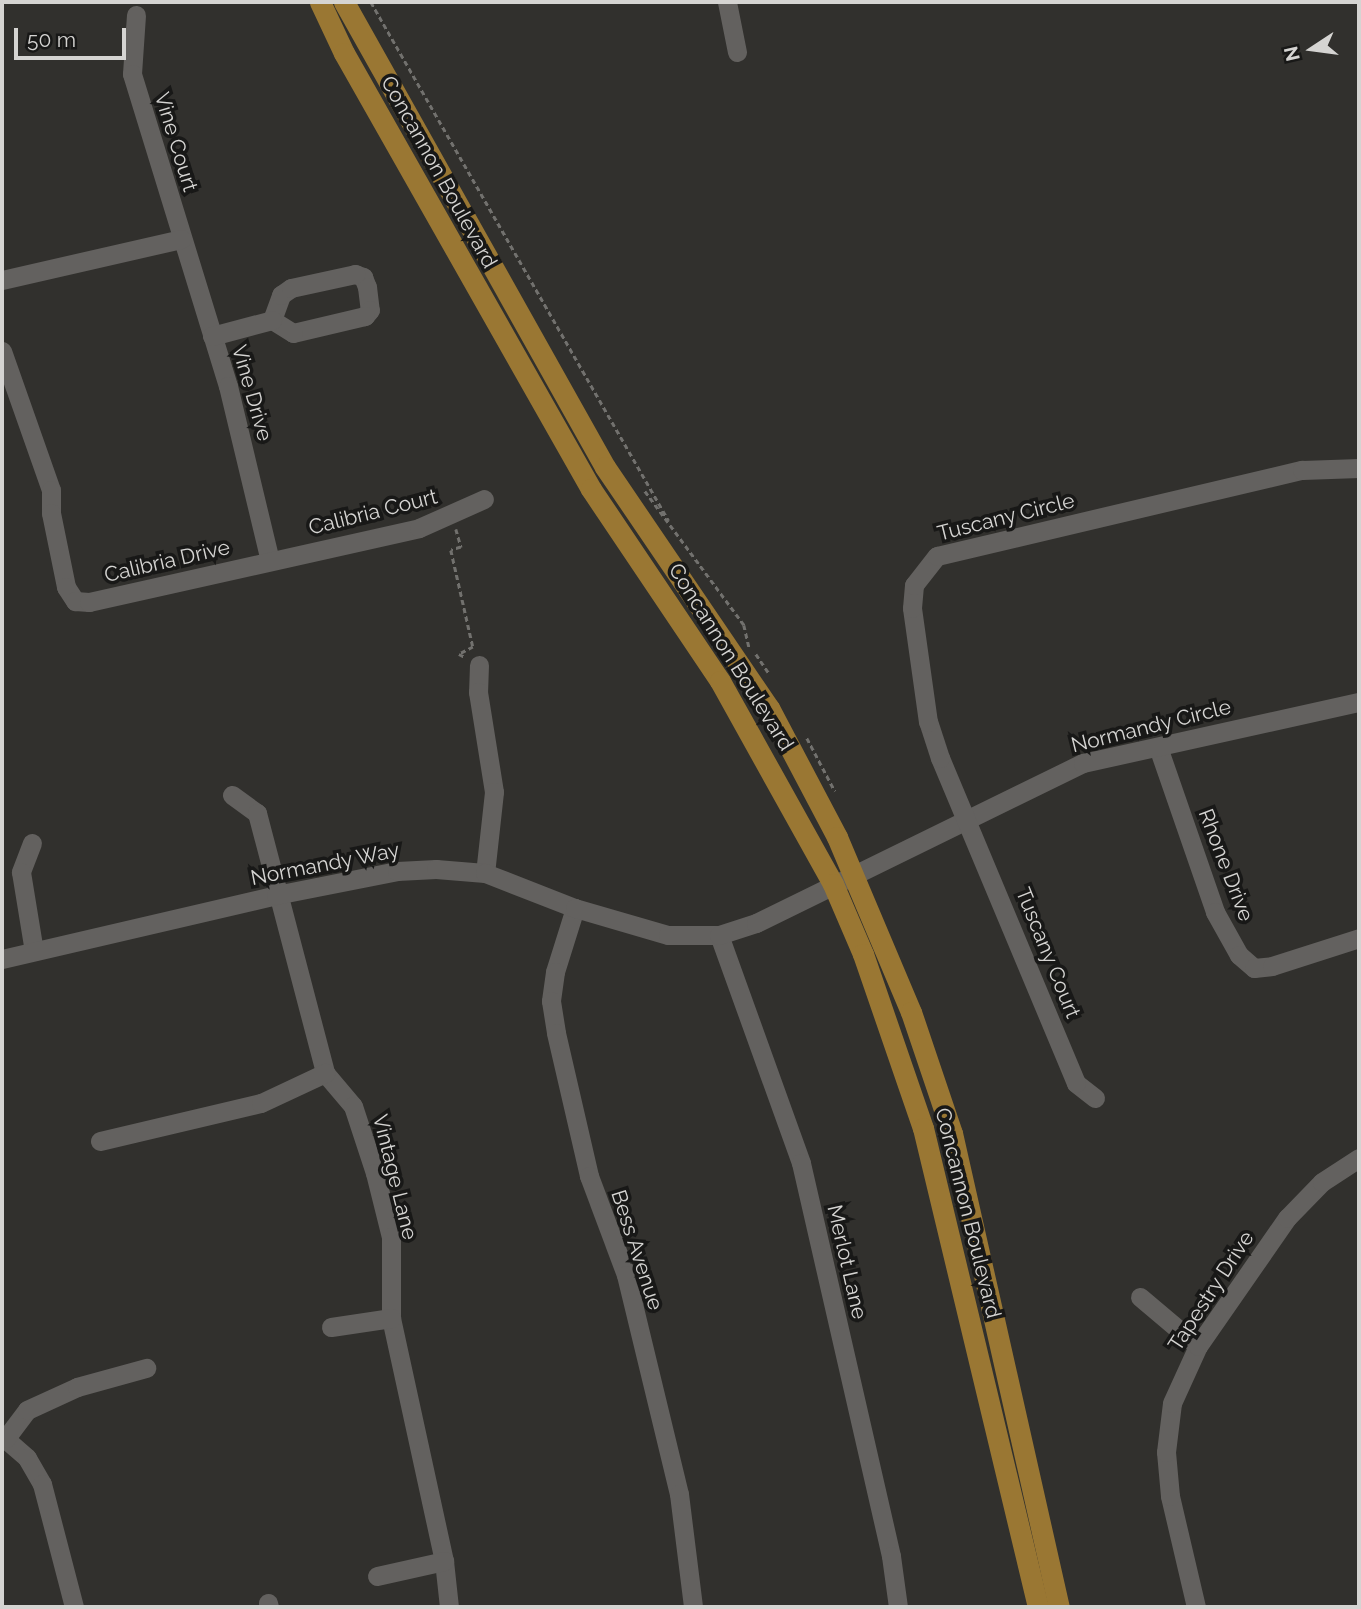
<!DOCTYPE html>
<style>
body{margin:0}
#map{position:relative;width:1361px;height:1609px;overflow:hidden;background:#31302d;font-family:Raleway,sans-serif}
div>[style]{position:absolute}
.path>*{height:2.5px;margin-top:-1.25px;transform-origin:0;background:repeating-linear-gradient(90deg,#72716e 0 5px,transparent 0 8.5px)}
.minor>*{height:19px;margin:-9.5px;padding:0 9.5px;transform-origin:9.5px;border-radius:9.5px;background:#63615f}
.major>*{height:21px;margin:-10.5px;padding:0 10.5px;transform-origin:10.5px;border-radius:10.5px;background:#9a7733}
span{translate:-50% -50%;white-space:nowrap;text-align:center;line-height:1.15;-webkit-text-stroke:7px #181817;paint-order:stroke}
.street-label{font-size:21px;color:#d5d4d2}
.frame{position:absolute;inset:0;border:4px solid #d5d4d2;pointer-events:none}
.north{position:absolute;left:1277px;top:14px;width:70px;height:70px;-webkit-text-stroke:5px #181817;paint-order:stroke;rotate:257deg;font-size:19px;font-weight:700;line-height:28px;text-align:center;color:#d5d4d2}
.north::after{content:'';display:block;margin:auto;width:24px;height:32px;background:#d5d4d2;clip-path:polygon(50% 0,100% 100%,50% 72%,0 100%)}
.scale{position:absolute;left:14px;top:28px;width:112px;height:32px;box-sizing:border-box;border:4px solid #d5d4d2;border-top:0;padding-left:9px;font-size:21px;line-height:24px;white-space:nowrap;color:#d5d4d2;-webkit-text-stroke:5px #181817;paint-order:stroke}
</style>
<div id="map">
<div class="path">
<i style="left:371px;top:2px;width:598px;rotate:60.14deg"></i>
<i style="left:645px;top:491px;width:167px;rotate:53.5deg"></i>
<i style="left:744px;top:625px;width:23px;rotate:77deg"></i>
<i style="left:456px;top:529px;width:19px;rotate:74deg"></i>
<i style="left:461px;top:547px;width:10px;rotate:163deg"></i>
<i style="left:451px;top:550px;width:99px;rotate:77.2deg"></i>
<i style="left:473px;top:647px;width:16px;rotate:153deg"></i>
<i style="left:459px;top:654px;width:7px;rotate:27deg"></i>
<i style="left:756px;top:654px;width:25px;rotate:56deg"></i>
<i style="left:807px;top:738px;width:60px;rotate:62.2deg"></i>
</div>
<div class="minor">
<i style="left:727px;top:2px;width:51px;rotate:78.7deg"></i>
<i style="left:136px;top:15px;width:59px;rotate:93.9deg"></i>
<i style="left:132px;top:74px;width:326px;rotate:72.9deg"></i>
<i style="left:228px;top:386px;width:180px;rotate:76.5deg"></i>
<i style="left:355px;top:274px;width:9px;rotate:21deg"></i>
<i style="left:363px;top:277px;width:11px;rotate:68deg"></i>
<i style="left:367px;top:287px;width:23px;rotate:83deg"></i>
<i style="left:370px;top:310px;width:8px;rotate:130deg"></i>
<i style="left:365px;top:316px;width:74px;rotate:166.7deg"></i>
<i style="left:293px;top:333px;width:25px;rotate:-148deg"></i>
<i style="left:272px;top:320px;width:27px;rotate:-70deg"></i>
<i style="left:281px;top:295px;width:12px;rotate:-35deg"></i>
<i style="left:291px;top:288px;width:66px;rotate:-12.3deg"></i>
<i style="left:2px;top:280px;width:184px;rotate:-12.9deg"></i>
<i style="left:212px;top:336px;width:62px;rotate:-14.9deg"></i>
<i style="left:2px;top:351px;width:147px;rotate:70.6deg"></i>
<i style="left:51px;top:490px;width:23px;rotate:90deg"></i>
<i style="left:51px;top:513px;width:76px;rotate:78.5deg"></i>
<i style="left:66px;top:587px;width:17px;rotate:57deg"></i>
<i style="left:75px;top:601px;width:14px;rotate:4deg"></i>
<i style="left:89px;top:602px;width:338px;rotate:-12.6deg"></i>
<i style="left:419px;top:528px;width:71px;rotate:-24deg"></i>
<i style="left:479px;top:665px;width:27px;rotate:92deg"></i>
<i style="left:478px;top:692px;width:101px;rotate:80.9deg"></i>
<i style="left:494px;top:792px;width:81px;rotate:96.3deg"></i>
<i style="left:1158px;top:747px;width:175px;rotate:70.9deg"></i>
<i style="left:1215px;top:912px;width:49px;rotate:60.8deg"></i>
<i style="left:1239px;top:955px;width:20px;rotate:41deg"></i>
<i style="left:1254px;top:968px;width:18px;rotate:-6deg"></i>
<i style="left:1272px;top:966px;width:91px;rotate:-17.8deg"></i>
<i style="left:232px;top:795px;width:31px;rotate:36deg"></i>
<i style="left:257px;top:813px;width:269px;rotate:75.3deg"></i>
<i style="left:325px;top:1073px;width:43px;rotate:49.7deg"></i>
<i style="left:353px;top:1106px;width:71px;rotate:71.8deg"></i>
<i style="left:375px;top:1173px;width:66px;rotate:76deg"></i>
<i style="left:391px;top:1237px;width:81px;rotate:90deg"></i>
<i style="left:391px;top:1318px;width:249px;rotate:77.7deg"></i>
<i style="left:444px;top:1561px;width:46px;rotate:83.8deg"></i>
<i style="left:32px;top:843px;width:31px;rotate:111deg"></i>
<i style="left:21px;top:872px;width:80px;rotate:80.7deg"></i>
<i style="left:575px;top:908px;width:67px;rotate:107.4deg"></i>
<i style="left:555px;top:972px;width:29px;rotate:98deg"></i>
<i style="left:551px;top:1001px;width:32px;rotate:81deg"></i>
<i style="left:556px;top:1033px;width:147px;rotate:77deg"></i>
<i style="left:589px;top:1176px;width:106px;rotate:69.5deg"></i>
<i style="left:626px;top:1275px;width:225px;rotate:76.4deg"></i>
<i style="left:679px;top:1494px;width:114px;rotate:82.9deg"></i>
<i style="left:719px;top:935px;width:242px;rotate:70.2deg"></i>
<i style="left:801px;top:1163px;width:403px;rotate:77.1deg"></i>
<i style="left:891px;top:1556px;width:51px;rotate:82.2deg"></i>
<i style="left:2px;top:959px;width:281px;rotate:-13.1deg"></i>
<i style="left:276px;top:895px;width:123px;rotate:-11.2deg"></i>
<i style="left:397px;top:871px;width:39px;rotate:-3deg"></i>
<i style="left:436px;top:869px;width:49px;rotate:4.7deg"></i>
<i style="left:485px;top:873px;width:97px;rotate:21.3deg"></i>
<i style="left:575px;top:908px;width:97px;rotate:16.2deg"></i>
<i style="left:668px;top:935px;width:51px"></i>
<i style="left:719px;top:935px;width:39px;rotate:-18deg"></i>
<i style="left:756px;top:923px;width:364px;rotate:-26.1deg"></i>
<i style="left:1083px;top:763px;width:283px;rotate:-12.5deg"></i>
<i style="left:1095px;top:1098px;width:24px;rotate:-142deg"></i>
<i style="left:1076px;top:1083px;width:352px;rotate:-112.7deg"></i>
<i style="left:940px;top:758px;width:38px;rotate:-108deg"></i>
<i style="left:928px;top:722px;width:115px;rotate:-98deg"></i>
<i style="left:912px;top:608px;width:23px;rotate:-85deg"></i>
<i style="left:914px;top:585px;width:37px;rotate:-52deg"></i>
<i style="left:937px;top:556px;width:375px;rotate:-13.3deg"></i>
<i style="left:1302px;top:470px;width:57px;rotate:-2deg"></i>
<i style="left:100px;top:1141px;width:165px;rotate:-13.3deg"></i>
<i style="left:261px;top:1103px;width:71px;rotate:-25.1deg"></i>
<i style="left:1140px;top:1297px;width:76px;rotate:40.2deg"></i>
<i style="left:331px;top:1327px;width:61px;rotate:-8.5deg"></i>
<i style="left:2px;top:1436px;width:33px;rotate:41deg"></i>
<i style="left:27px;top:1458px;width:30px;rotate:60deg"></i>
<i style="left:42px;top:1484px;width:127px;rotate:75.4deg"></i>
<i style="left:6px;top:1438px;width:35px;rotate:-53deg"></i>
<i style="left:27px;top:1410px;width:55px;rotate:-24.7deg"></i>
<i style="left:77px;top:1387px;width:72px;rotate:-15.4deg"></i>
<i style="left:377px;top:1576px;width:69px;rotate:-12.6deg"></i>
<i style="left:268px;top:1603px;width:4px;rotate:76deg"></i>
<i style="left:1196px;top:1607px;width:114px;rotate:-103.2deg"></i>
<i style="left:1170px;top:1496px;width:44px;rotate:-95.2deg"></i>
<i style="left:1166px;top:1452px;width:49px;rotate:-83deg"></i>
<i style="left:1172px;top:1403px;width:63px;rotate:-65.5deg"></i>
<i style="left:1198px;top:1346px;width:156px;rotate:-55.2deg"></i>
<i style="left:1287px;top:1218px;width:50px;rotate:-45.8deg"></i>
<i style="left:1322px;top:1182px;width:44px;rotate:-33deg"></i>
</div>
<div class="major">
<i style="left:320px;top:2px;width:56px;rotate:64.8deg"></i>
<i style="left:344px;top:53px;width:501px;rotate:60.47deg"></i>
<i style="left:591px;top:489px;width:231px;rotate:56.1deg"></i>
<i style="left:720px;top:681px;width:232px;rotate:60.9deg"></i>
<i style="left:833px;top:884px;width:76px;rotate:66.8deg"></i>
<i style="left:863px;top:954px;width:184px;rotate:71deg"></i>
<i style="left:923px;top:1128px;width:493px;rotate:76.5deg"></i>
<i style="left:344px;top:2px;width:533px;rotate:60.69deg"></i>
<i style="left:605px;top:467px;width:292px;rotate:55.8deg"></i>
<i style="left:769px;top:708px;width:146px;rotate:62.2deg"></i>
<i style="left:837px;top:837px;width:190px;rotate:67.1deg"></i>
<i style="left:911px;top:1012px;width:128px;rotate:71.3deg"></i>
<i style="left:952px;top:1133px;width:486px;rotate:77.3deg"></i>
</div>
<div class="street-label">
<span style="left:176px;top:142px;rotate:73deg">Vine Court</span>
<span style="left:439px;top:172px;rotate:61deg">Concannon Boulevard</span>
<span style="left:252px;top:393px;rotate:74deg">Vine Drive</span>
<span style="left:373px;top:512px;rotate:-14deg">Calibria Court</span>
<span style="left:1006px;top:517px;rotate:-14deg">Tuscany Circle</span>
<span style="left:167px;top:561px;rotate:-13deg">Calibria Drive</span>
<span style="left:731px;top:657px;rotate:58deg">Concannon Boulevard</span>
<span style="left:1151px;top:726px;rotate:-14deg">Normandy Circle</span>
<span style="left:325px;top:864px;rotate:-11deg">Normandy Way</span>
<span style="left:1226px;top:865px;rotate:69deg">Rhone Drive</span>
<span style="left:1048px;top:953px;rotate:68deg">Tuscany Court</span>
<span style="left:395px;top:1177px;rotate:76deg">Vintage Lane</span>
<span style="left:968px;top:1213px;rotate:76deg">Concannon Boulevard</span>
<span style="left:637px;top:1250px;rotate:72deg">Bess Avenue</span>
<span style="left:847px;top:1262px;rotate:77deg">Merlot Lane</span>
<span style="left:1211px;top:1291px;rotate:-57deg">Tapestry Drive</span>
</div>
<div class="frame"></div>
<div class="north">N</div>
<div class="scale">50 m</div>
</div>
